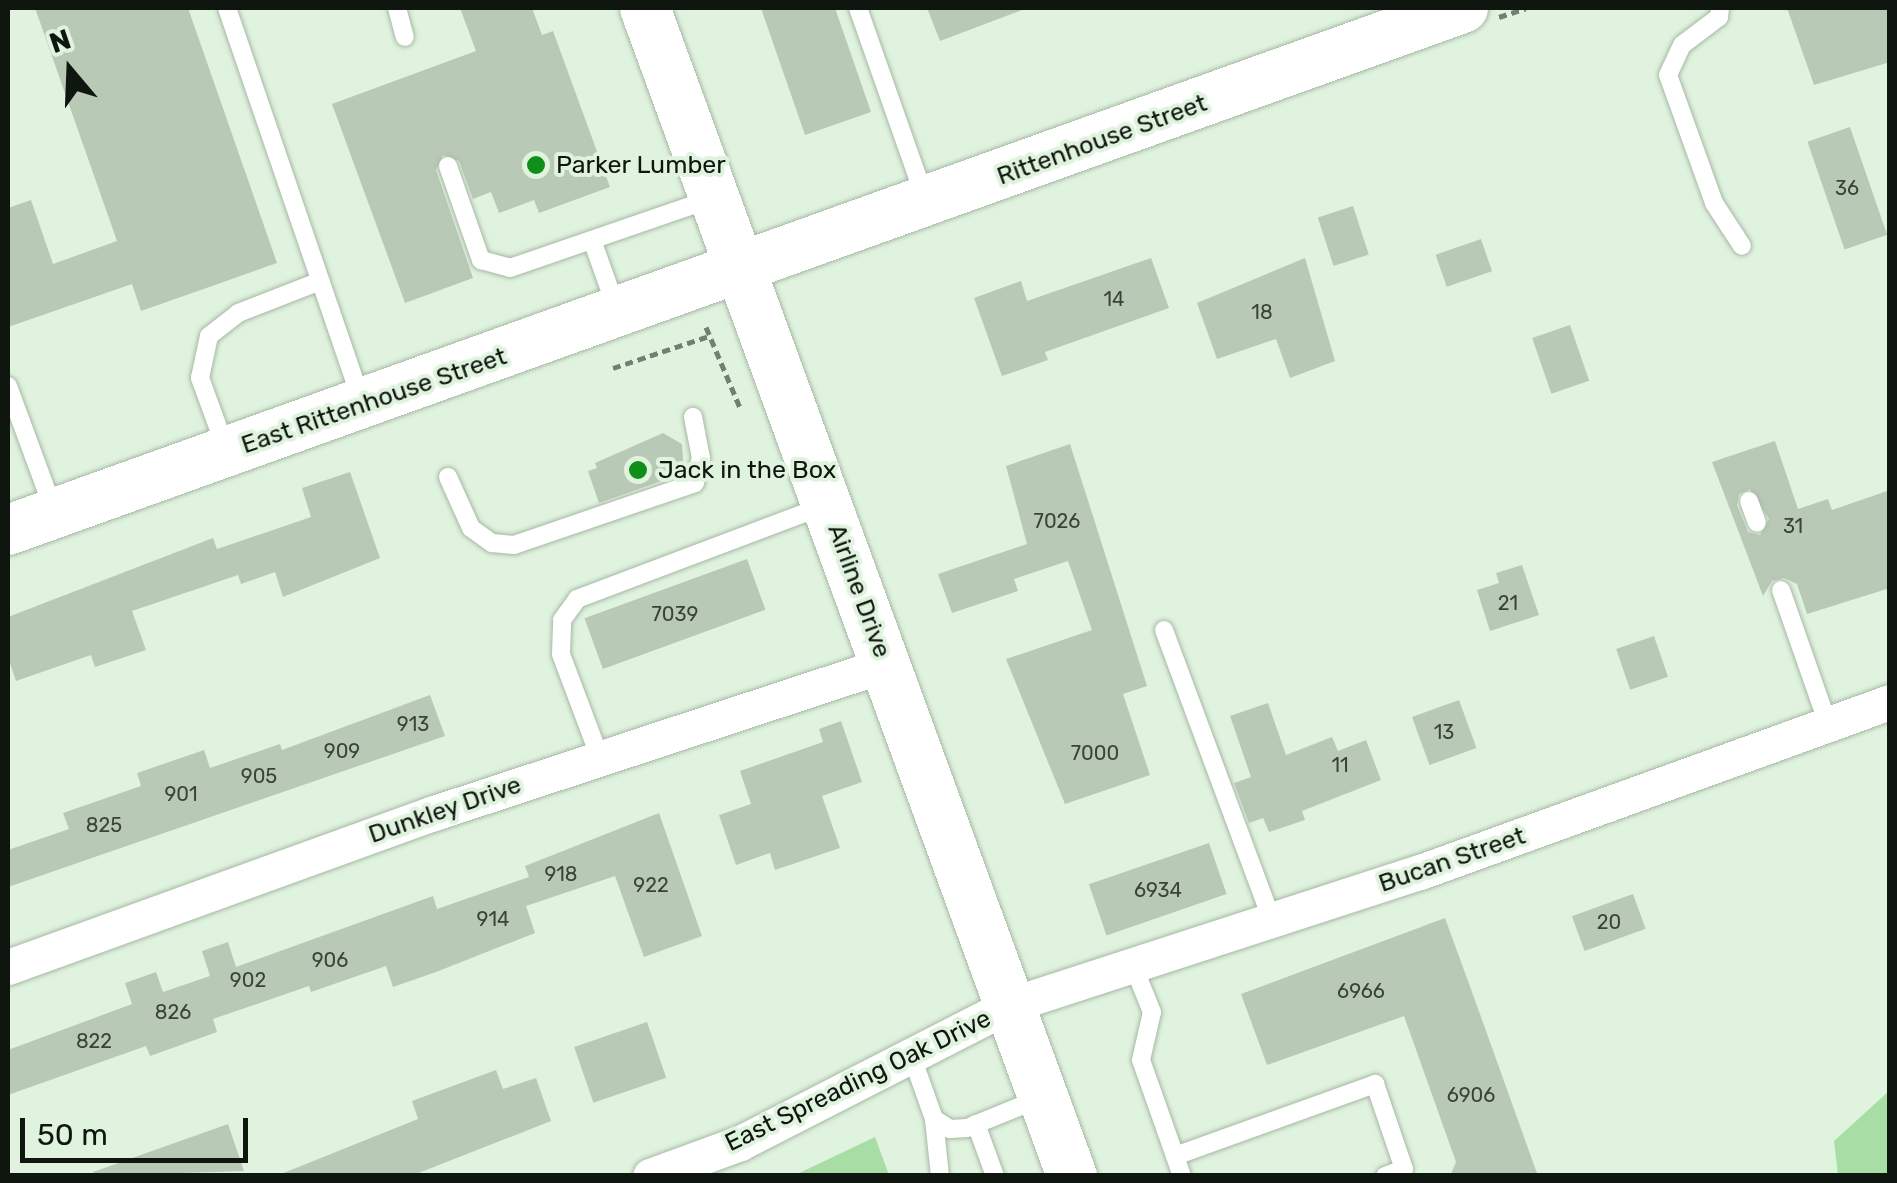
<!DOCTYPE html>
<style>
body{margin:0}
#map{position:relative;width:1897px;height:1183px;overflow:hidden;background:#e0f3de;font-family:Rubik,sans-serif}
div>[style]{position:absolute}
.green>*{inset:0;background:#a8dea5}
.building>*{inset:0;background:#b8cab6;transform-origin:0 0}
.path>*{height:5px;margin-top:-2.5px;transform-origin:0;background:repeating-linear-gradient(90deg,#727f71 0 8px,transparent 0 13px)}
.roads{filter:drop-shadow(0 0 2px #a6b8a5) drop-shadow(0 0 2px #a6b8a5)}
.lane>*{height:18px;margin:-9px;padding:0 9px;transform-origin:9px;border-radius:9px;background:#fff}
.street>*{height:35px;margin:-17.5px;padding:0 17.5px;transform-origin:17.5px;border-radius:17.5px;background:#fff}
.secondary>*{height:50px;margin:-25px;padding:0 25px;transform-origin:25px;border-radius:25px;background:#fff}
.dots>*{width:28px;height:28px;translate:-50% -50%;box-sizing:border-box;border:5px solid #e0f3de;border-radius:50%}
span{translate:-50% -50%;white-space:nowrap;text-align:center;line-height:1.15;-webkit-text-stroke:8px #e0f3de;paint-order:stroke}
.number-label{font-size:20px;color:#394339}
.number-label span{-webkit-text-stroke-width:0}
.street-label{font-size:25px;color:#0f160f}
.poi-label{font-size:25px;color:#0f160f}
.left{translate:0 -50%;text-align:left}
.frame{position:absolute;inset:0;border:10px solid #0f160f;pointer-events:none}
.north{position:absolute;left:20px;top:20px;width:100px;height:100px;-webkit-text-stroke:8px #e0f3de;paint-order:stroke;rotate:341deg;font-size:28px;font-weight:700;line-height:40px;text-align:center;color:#0f160f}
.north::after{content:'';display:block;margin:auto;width:35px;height:45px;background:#0f160f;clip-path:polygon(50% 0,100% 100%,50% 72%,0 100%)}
.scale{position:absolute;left:20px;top:1118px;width:228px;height:45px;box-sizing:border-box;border:5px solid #0f160f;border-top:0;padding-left:12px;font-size:30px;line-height:35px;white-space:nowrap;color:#0f160f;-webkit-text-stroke:8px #e0f3de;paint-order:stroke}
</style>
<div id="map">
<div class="green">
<i style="clip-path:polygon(1889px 1091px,1889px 1175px,1838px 1175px,1834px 1141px)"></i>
<i style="clip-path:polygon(875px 1137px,889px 1175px,795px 1175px)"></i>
</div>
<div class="building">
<i style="clip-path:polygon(35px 8px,188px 8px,277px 263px,141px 311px,132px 284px,8px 327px,8px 208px,31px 200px,53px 264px,117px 241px)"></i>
<i style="clip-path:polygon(460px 8px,532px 8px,542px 35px,553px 31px,610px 187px,539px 213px,534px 200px,499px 213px,491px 192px,473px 199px,459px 161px,443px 155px,436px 170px,473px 278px,405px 303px,332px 104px,476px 51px)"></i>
<i style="clip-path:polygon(761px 8px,835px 8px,871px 112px,805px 135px)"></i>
<i style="clip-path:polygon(927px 8px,1021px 8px,1022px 10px,940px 41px)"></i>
<i style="clip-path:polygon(1787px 8px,1890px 8px,1890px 62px,1814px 85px)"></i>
<i style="left:1850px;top:127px;width:114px;height:45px;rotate:71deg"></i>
<i style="left:1353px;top:206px;width:51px;height:37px;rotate:72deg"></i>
<i style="left:1481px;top:239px;width:34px;height:48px;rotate:71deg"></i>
<i style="clip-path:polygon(1151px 258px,1169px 308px,1045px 352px,1048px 360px,1002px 376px,974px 298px,1021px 281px,1027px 301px)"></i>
<i style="clip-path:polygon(1305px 258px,1335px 361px,1290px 378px,1276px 339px,1217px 359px,1197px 303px)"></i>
<i style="left:1570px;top:325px;width:59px;height:40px;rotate:71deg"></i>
<i style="clip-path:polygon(663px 433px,682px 444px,684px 473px,599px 503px,588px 471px,597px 468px,595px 463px)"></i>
<i style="clip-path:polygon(evenodd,1775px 441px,1798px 509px,1828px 499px,1832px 510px,1890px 490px,1890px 588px,1807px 614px,1797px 584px,1784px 578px,1772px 581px,1763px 596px,1712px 462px,1775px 441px,1750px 489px,1769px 519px,1760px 535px,1748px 532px,1737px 505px,1739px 494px,1750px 489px)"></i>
<i style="clip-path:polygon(1070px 444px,1147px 686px,1123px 694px,1150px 775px,1065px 804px,1006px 659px,1092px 630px,1068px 561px,1014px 579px,1018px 591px,952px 613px,938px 574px,1027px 544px,1006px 466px)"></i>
<i style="clip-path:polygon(350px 472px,380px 558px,283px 597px,275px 572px,241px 584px,238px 575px,132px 611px,146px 650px,95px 667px,91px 655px,16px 681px,8px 658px,8px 617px,213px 538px,217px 549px,311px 517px,302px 488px)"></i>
<i style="left:747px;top:559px;width:54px;height:173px;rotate:70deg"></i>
<i style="clip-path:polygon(1522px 565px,1539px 615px,1490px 631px,1477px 590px,1499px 583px,1496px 573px)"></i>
<i style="left:1654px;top:636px;width:43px;height:40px;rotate:71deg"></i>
<i style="clip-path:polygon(430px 695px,445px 736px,8px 887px,8px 850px,69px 829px,63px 813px,141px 786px,137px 773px,204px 750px,210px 768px,280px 744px,282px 750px)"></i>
<i style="left:1459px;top:700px;width:51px;height:50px;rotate:70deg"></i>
<i style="clip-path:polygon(1268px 703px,1286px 755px,1332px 737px,1338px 751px,1366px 740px,1381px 780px,1302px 811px,1305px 820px,1269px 832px,1263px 818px,1249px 823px,1234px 783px,1251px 777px,1230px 716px)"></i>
<i style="clip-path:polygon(841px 721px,862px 782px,822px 796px,840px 848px,775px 870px,770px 853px,736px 865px,719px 815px,751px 804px,740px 771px,823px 742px,819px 729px)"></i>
<i style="clip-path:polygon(659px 813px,702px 936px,644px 957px,615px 876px,526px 906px,535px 933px,436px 972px,393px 987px,386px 966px,311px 992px,309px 986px,213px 1019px,217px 1032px,150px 1056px,146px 1046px,8px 1095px,8px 1050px,132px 1004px,125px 983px,156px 972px,163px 992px,210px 976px,202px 951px,228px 942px,236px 967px,433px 896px,437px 909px,529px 877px,525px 866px)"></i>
<i style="left:1209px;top:843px;width:54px;height:127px;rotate:71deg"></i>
<i style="left:1633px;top:894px;width:37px;height:65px;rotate:70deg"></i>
<i style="clip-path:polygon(1445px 918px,1476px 1003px,1538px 1176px,1450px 1176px,1456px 1162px,1404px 1016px,1267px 1065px,1241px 994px)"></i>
<i style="left:647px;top:1022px;width:59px;height:77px;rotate:71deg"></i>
<i style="clip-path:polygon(496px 1070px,503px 1089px,536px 1078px,551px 1121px,411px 1176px,276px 1176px,418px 1119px,412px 1101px)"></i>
<i style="clip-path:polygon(228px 1124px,244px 1171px,93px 1176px,93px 1172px)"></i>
</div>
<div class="path">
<i style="left:1499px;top:17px;width:28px;rotate:-18deg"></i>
<i style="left:706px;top:327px;width:90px;rotate:67.1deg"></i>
<i style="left:613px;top:368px;width:104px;rotate:-18.4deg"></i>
</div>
<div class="roads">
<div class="lane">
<i style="left:227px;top:8px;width:414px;rotate:71.1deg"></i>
<i style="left:397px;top:8px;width:30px;rotate:75deg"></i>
<i style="left:858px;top:8px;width:201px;rotate:70.6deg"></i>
<i style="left:1720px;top:8px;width:9px;rotate:96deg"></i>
<i style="left:1719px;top:17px;width:46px;rotate:142.9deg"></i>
<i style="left:1682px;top:45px;width:33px;rotate:115deg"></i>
<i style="left:1668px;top:75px;width:136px;rotate:70.2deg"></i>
<i style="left:1714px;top:203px;width:51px;rotate:56.9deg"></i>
<i style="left:448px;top:166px;width:100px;rotate:70.7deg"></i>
<i style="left:481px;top:260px;width:30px;rotate:15deg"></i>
<i style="left:510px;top:268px;width:215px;rotate:-19deg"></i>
<i style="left:592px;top:240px;width:74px;rotate:70.3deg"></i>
<i style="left:8px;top:386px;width:130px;rotate:69.8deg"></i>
<i style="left:226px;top:449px;width:76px;rotate:-110.1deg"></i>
<i style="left:200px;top:378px;width:43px;rotate:-77.9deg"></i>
<i style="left:209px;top:336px;width:37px;rotate:-38deg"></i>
<i style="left:238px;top:313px;width:88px;rotate:-21.3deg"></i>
<i style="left:448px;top:477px;width:56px;rotate:65.7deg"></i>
<i style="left:471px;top:528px;width:26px;rotate:36deg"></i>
<i style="left:492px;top:543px;width:22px;rotate:5deg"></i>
<i style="left:514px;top:545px;width:191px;rotate:-18.9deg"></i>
<i style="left:695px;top:483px;width:26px;rotate:-77deg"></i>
<i style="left:701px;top:458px;width:42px;rotate:-101deg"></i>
<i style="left:1749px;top:501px;width:23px;rotate:70deg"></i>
<i style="left:1781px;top:590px;width:142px;rotate:70.7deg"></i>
<i style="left:1164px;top:630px;width:310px;rotate:69.6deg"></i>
<i style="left:600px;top:758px;width:111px;rotate:-110.6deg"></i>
<i style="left:561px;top:654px;width:34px;rotate:-88deg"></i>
<i style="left:562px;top:620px;width:26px;rotate:-54deg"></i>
<i style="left:577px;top:599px;width:263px;rotate:-20.7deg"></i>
<i style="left:1133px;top:965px;width:51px;rotate:68deg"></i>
<i style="left:1152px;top:1012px;width:49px;rotate:102.9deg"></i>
<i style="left:1141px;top:1060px;width:102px;rotate:70.5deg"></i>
<i style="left:1175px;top:1156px;width:213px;rotate:-19.8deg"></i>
<i style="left:1375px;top:1084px;width:90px;rotate:71.2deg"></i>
<i style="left:1404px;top:1169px;width:20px;rotate:160deg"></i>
<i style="left:911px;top:1054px;width:69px;rotate:70.5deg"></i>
<i style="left:934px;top:1119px;width:57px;rotate:84deg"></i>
<i style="left:934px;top:1119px;width:19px;rotate:32deg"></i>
<i style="left:950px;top:1129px;width:17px;rotate:-3deg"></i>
<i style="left:967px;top:1128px;width:77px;rotate:-22.2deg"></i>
<i style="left:976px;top:1124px;width:55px;rotate:69.9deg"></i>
<i style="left:1175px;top:1156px;width:21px;rotate:71deg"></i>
</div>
<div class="street">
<i style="left:8px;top:967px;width:450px;rotate:-19.9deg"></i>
<i style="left:431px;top:814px;width:479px;rotate:-18.2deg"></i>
<i style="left:650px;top:1176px;width:96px;rotate:-20.1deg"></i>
<i style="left:740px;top:1143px;width:303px;rotate:-27.1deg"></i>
<i style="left:1010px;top:1005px;width:431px;rotate:-18deg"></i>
<i style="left:1420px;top:872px;width:500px;rotate:-19.9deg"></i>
</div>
<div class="secondary">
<i style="left:645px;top:8px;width:1244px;rotate:69.92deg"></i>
<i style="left:8px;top:530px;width:1546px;rotate:-19.74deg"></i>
</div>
</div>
<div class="dots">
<i style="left:536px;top:165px;background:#108e1a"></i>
<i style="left:638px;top:470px;background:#108e1a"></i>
</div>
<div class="number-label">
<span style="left:1847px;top:188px">36</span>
<span style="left:1114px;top:299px">14</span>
<span style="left:1262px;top:312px">18</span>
<span style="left:1057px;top:521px">7026</span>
<span style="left:1793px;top:526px">31</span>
<span style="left:1508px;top:603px">21</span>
<span style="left:675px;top:614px">7039</span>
<span style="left:413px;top:724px">913</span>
<span style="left:1444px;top:732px">13</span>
<span style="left:342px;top:751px">909</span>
<span style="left:1095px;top:753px">7000</span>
<span style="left:1340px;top:765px">11</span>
<span style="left:259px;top:776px">905</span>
<span style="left:181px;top:794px">901</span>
<span style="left:104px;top:825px">825</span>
<span style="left:561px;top:874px">918</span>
<span style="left:651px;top:885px">922</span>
<span style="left:1158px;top:890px">6934</span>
<span style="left:493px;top:919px">914</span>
<span style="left:1609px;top:922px">20</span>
<span style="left:330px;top:960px">906</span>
<span style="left:248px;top:980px">902</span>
<span style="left:1361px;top:991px">6966</span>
<span style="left:173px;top:1012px">826</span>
<span style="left:94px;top:1041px">822</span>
<span style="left:1471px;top:1095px">6906</span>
</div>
<div class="street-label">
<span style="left:1102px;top:140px;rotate:-20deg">Rittenhouse Street</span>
<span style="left:374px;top:401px;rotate:-19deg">East Rittenhouse Street</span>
<span style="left:859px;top:591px;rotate:70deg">Airline Drive</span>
<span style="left:445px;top:810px;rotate:-19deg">Dunkley Drive</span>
<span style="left:1452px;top:860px;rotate:-19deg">Bucan Street</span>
<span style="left:858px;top:1081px;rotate:-26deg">East Spreading Oak Drive</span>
</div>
<div class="poi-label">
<span class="left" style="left:556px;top:165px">Parker Lumber</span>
<span class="left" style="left:658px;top:470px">Jack in the Box</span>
</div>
<div class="frame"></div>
<div class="north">N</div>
<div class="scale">50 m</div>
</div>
